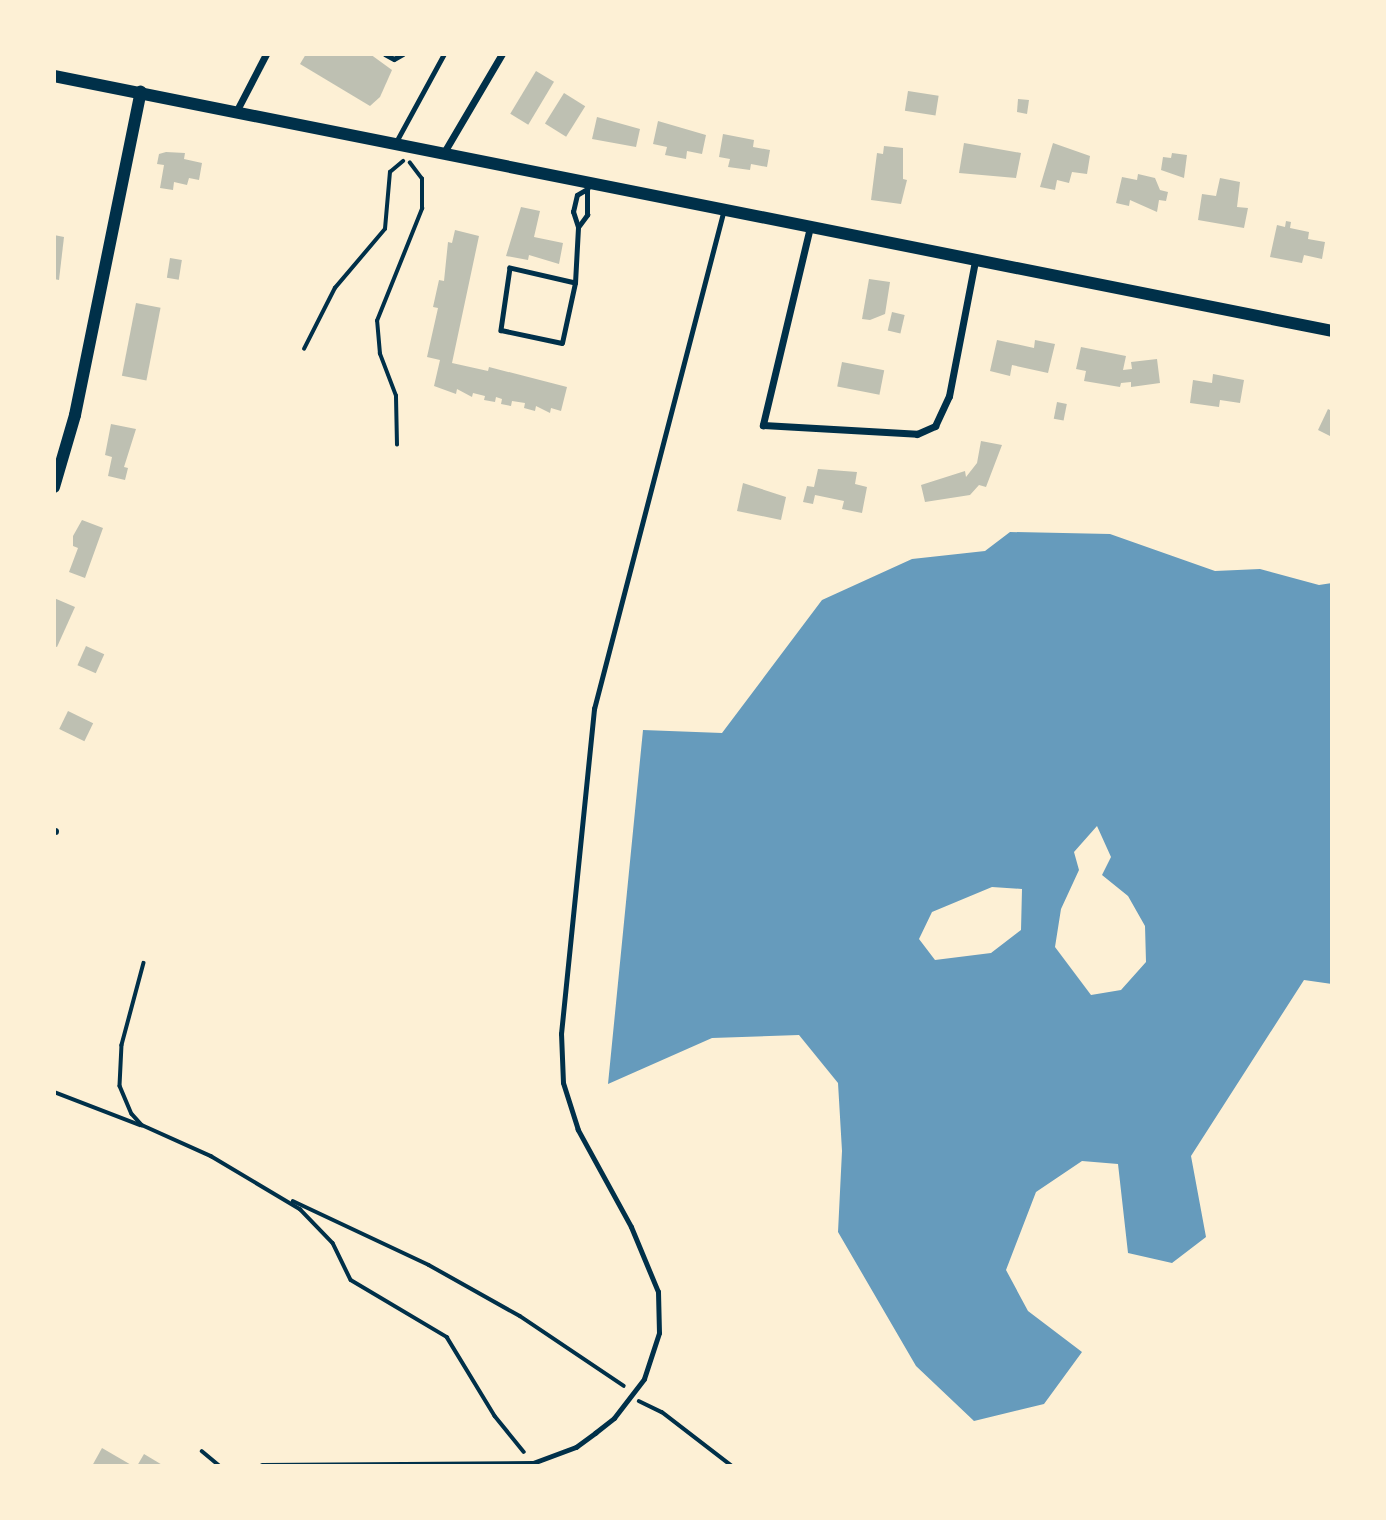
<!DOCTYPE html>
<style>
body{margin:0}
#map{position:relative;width:1386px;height:1520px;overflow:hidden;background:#fdf0d5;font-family:"Zilla Slab",serif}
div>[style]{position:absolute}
.water>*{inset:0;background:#669bbc}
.building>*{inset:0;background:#bec0b2;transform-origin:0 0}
.path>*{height:3.5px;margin:-1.75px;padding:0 1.75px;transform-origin:1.75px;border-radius:1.75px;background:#003049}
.service>*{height:4.5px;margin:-2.25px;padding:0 2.25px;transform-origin:2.25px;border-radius:2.25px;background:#003049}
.minor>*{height:7px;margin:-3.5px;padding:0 3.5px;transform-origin:3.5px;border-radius:3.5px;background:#003049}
.tertiary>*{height:12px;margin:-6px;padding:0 6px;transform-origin:6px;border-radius:6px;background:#003049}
.secondary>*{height:12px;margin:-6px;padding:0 6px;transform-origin:6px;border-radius:6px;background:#003049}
span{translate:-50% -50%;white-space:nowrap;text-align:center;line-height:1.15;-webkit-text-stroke:5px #fdf0d5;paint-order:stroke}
.frame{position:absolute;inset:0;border:56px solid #fdf0d5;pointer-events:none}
</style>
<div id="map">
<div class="water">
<i style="clip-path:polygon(evenodd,1010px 532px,1110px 534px,1215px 571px,1260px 569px,1319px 585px,1332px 583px,1332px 984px,1304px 980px,1191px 1156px,1206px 1237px,1172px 1263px,1128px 1253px,1118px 1164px,1082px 1161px,1036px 1192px,1006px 1270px,1028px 1311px,1082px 1352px,1044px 1404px,974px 1421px,916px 1366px,838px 1232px,842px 1151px,838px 1083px,799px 1035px,712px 1038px,608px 1084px,643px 730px,722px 733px,822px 600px,912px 559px,985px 551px,1010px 532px,1097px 826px,1111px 857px,1102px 875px,1128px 896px,1145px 926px,1146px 962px,1121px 990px,1091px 995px,1055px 947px,1061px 909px,1079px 870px,1074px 852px,1097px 826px,1010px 532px,992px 887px,1022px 889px,1021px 930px,991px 953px,935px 960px,919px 939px,932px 912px,992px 887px)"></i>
</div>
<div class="building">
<i style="clip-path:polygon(306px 54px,370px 54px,392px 70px,380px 97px,370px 106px,300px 64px)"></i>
<i style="left:536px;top:71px;width:21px;height:50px;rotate:31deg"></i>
<i style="left:908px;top:91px;width:31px;height:20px;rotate:9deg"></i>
<i style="left:564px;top:93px;width:25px;height:36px;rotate:32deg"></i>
<i style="clip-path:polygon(1018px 99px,1029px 100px,1027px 114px,1017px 112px)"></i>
<i style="clip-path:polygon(597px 117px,640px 129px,636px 147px,592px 139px)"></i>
<i style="clip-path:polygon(658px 121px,706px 135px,702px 154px,687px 151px,686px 159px,665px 155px,667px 147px,653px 144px)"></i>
<i style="clip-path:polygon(723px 134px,754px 140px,753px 147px,770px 150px,767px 167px,751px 164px,750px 170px,728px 167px,730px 159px,719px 157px)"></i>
<i style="clip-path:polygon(964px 143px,1021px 153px,1016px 178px,959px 173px)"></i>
<i style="clip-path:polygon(1053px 143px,1090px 156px,1087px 174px,1072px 172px,1069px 183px,1057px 180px,1055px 190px,1040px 187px)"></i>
<i style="clip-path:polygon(884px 146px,903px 148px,903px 179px,907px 180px,901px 204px,871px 200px,877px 153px,883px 154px)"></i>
<i style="clip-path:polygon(166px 152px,185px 153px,184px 159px,202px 163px,199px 180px,189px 178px,187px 185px,174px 182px,173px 190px,160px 188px,164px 165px,157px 164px,159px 154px)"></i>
<i style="clip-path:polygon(1172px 153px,1187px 155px,1184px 178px,1161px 170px,1163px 157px,1171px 158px)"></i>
<i style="clip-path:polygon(1138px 174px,1155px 178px,1160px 190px,1168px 192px,1166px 201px,1159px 200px,1157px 212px,1130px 200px,1129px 206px,1116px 203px,1122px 177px,1137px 180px)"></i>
<i style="clip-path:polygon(1220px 178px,1240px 182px,1237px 207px,1248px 208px,1244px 228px,1198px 220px,1202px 194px,1216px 196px)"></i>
<i style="clip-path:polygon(521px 207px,540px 211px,534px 237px,563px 243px,559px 264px,529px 255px,528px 260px,506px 256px)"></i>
<i style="clip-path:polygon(1286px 221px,1291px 222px,1290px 228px,1309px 232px,1308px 239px,1325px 242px,1322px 259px,1304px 255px,1302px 263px,1270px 257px,1277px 225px,1285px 227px)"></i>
<i style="clip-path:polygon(455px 230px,479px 236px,452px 363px,488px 371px,489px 367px,567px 387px,561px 411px,551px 408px,550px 413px,536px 406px,535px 411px,524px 408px,525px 403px,512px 401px,511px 406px,501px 404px,502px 399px,496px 397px,495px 402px,484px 400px,485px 396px,473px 393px,472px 397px,457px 389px,456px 394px,434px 386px,440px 360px,427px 357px,438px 308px,433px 307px,439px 280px,444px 281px,448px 242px,452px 243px)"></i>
<i style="clip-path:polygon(54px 235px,64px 237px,59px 280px,54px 279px)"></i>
<i style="left:170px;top:258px;width:12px;height:20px;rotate:9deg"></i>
<i style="clip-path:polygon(869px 279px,890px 282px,885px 314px,870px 320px,862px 319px)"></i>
<i style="left:136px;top:303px;width:25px;height:74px;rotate:11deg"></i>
<i style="left:892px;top:312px;width:13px;height:19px;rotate:13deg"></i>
<i style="clip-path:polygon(997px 340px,1034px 348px,1035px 340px,1055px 344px,1048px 373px,1012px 365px,1010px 376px,990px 371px)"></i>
<i style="clip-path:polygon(1081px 347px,1126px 356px,1123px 370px,1132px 369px,1131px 362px,1157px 359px,1160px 383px,1131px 387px,1131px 382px,1121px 383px,1120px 387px,1084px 381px,1086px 371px,1076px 369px)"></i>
<i style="left:842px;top:362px;width:43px;height:25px;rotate:11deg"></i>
<i style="clip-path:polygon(1213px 374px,1244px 380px,1240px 403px,1220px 400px,1219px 407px,1190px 403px,1193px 380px,1212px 383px)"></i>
<i style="left:1057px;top:402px;width:10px;height:17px;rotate:11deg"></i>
<i style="clip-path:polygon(1328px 409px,1332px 411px,1332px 437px,1318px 430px)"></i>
<i style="clip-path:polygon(111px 424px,136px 429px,124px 467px,128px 468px,125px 480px,108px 476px,112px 457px,105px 455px)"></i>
<i style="clip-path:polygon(981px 441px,1002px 445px,986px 487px,979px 485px,970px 495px,925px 502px,921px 485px,965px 471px,966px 477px,977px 463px)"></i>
<i style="clip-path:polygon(818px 469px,857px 472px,855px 484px,867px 487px,862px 513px,842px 509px,844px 501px,815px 495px,813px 504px,803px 502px,807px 486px,814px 487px)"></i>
<i style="clip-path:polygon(743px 483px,786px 497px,781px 520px,737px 511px)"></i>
<i style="clip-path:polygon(82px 520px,103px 528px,85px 578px,69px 572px,78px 548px,73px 546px,73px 536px)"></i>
<i style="clip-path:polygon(54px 598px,75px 607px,57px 647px,54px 646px)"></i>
<i style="left:86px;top:646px;width:20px;height:21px;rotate:24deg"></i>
<i style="left:68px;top:711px;width:28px;height:20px;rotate:26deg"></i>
<i style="clip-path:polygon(102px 1448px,133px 1466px,92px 1466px)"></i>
<i style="clip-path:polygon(144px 1454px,164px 1466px,137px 1466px)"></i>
</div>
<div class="path">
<i style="left:304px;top:349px;width:68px;rotate:-63.1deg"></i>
<i style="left:335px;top:288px;width:77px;rotate:-49.7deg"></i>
<i style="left:385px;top:229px;width:57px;rotate:-85deg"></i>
<i style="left:390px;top:172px;width:17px;rotate:-40deg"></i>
<i style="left:397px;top:445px;width:49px;rotate:-91.2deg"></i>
<i style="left:396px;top:396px;width:45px;rotate:-110.9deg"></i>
<i style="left:380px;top:354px;width:33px;rotate:-95deg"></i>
<i style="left:377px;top:321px;width:121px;rotate:-68.1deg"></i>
<i style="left:422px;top:209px;width:30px;rotate:-90deg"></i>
<i style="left:422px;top:179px;width:20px;rotate:-127deg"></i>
<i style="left:144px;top:963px;width:85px;rotate:105deg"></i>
<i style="left:122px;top:1045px;width:41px;rotate:92.8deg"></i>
<i style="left:120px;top:1086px;width:30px;rotate:67deg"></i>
<i style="left:132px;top:1114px;width:15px;rotate:48deg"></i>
<i style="left:142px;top:1125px;width:76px;rotate:24.2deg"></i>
<i style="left:211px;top:1156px;width:104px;rotate:30.8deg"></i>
<i style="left:300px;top:1209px;width:47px;rotate:45.9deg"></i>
<i style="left:333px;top:1243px;width:41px;rotate:64.1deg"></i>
<i style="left:351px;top:1280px;width:112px;rotate:30.7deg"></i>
<i style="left:447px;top:1337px;width:92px;rotate:58.7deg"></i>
<i style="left:495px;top:1416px;width:46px;rotate:51.1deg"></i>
<i style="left:54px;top:1092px;width:92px;rotate:21deg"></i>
<i style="left:293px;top:1201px;width:150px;rotate:25.2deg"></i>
<i style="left:429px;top:1265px;width:104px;rotate:29.3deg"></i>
<i style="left:520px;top:1316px;width:125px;rotate:33.9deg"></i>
<i style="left:639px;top:1401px;width:25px;rotate:26deg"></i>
<i style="left:662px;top:1412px;width:88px;rotate:37.6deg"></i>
<i style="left:202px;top:1451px;width:23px;rotate:40deg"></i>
</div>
<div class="service">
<i style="left:385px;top:54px;width:10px;rotate:29deg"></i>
<i style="left:394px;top:59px;width:10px;rotate:-29deg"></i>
<i style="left:396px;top:142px;width:100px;rotate:-61.4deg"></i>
<i style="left:579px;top:226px;width:14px;rotate:-54deg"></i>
<i style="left:587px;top:215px;width:29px;rotate:-90deg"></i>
<i style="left:575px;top:283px;width:67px;rotate:-167deg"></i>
<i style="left:510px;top:268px;width:63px;rotate:98.3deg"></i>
<i style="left:501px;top:330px;width:62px;rotate:12deg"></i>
<i style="left:562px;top:343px;width:61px;rotate:-77.8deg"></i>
<i style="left:575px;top:283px;width:56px;rotate:-86.9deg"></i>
<i style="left:578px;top:227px;width:16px;rotate:-108deg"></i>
<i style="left:573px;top:212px;width:17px;rotate:-77deg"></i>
<i style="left:577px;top:195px;width:12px;rotate:-31deg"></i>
<i style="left:262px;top:1465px;width:271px;rotate:-0.4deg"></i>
<i style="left:533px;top:1463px;width:46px;rotate:-20.4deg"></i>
<i style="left:576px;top:1447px;width:24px;rotate:-36deg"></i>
<i style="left:595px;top:1433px;width:24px;rotate:-38deg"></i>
<i style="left:614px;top:1418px;width:49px;rotate:-52.4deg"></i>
<i style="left:644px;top:1379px;width:48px;rotate:-71.9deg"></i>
<i style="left:659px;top:1333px;width:41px;rotate:-91.4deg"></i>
<i style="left:658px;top:1292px;width:70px;rotate:-112.6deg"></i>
<i style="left:631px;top:1227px;width:111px;rotate:-118.7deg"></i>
<i style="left:578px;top:1130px;width:49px;rotate:-107.7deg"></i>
<i style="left:563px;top:1083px;width:49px;rotate:-92.3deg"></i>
<i style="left:561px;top:1034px;width:327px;rotate:-84.2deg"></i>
<i style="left:594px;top:709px;width:513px;rotate:-75.42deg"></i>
</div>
<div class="minor">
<i style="left:237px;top:110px;width:63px;rotate:-62.6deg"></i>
<i style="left:443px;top:154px;width:116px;rotate:-59.5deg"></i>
<i style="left:810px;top:227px;width:204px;rotate:103.4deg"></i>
<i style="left:763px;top:425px;width:154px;rotate:3.3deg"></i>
<i style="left:917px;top:434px;width:20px;rotate:-24deg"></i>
<i style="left:935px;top:426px;width:33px;rotate:-65deg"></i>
<i style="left:949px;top:396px;width:137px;rotate:-79.1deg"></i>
<i style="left:54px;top:831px;width:1px"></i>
</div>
<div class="tertiary">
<i style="left:54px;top:487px;width:75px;rotate:-73.7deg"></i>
<i style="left:75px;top:415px;width:330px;rotate:-78.5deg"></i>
</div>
<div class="secondary">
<i style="left:54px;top:76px;width:1303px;rotate:11.28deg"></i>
</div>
<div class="frame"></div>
</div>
